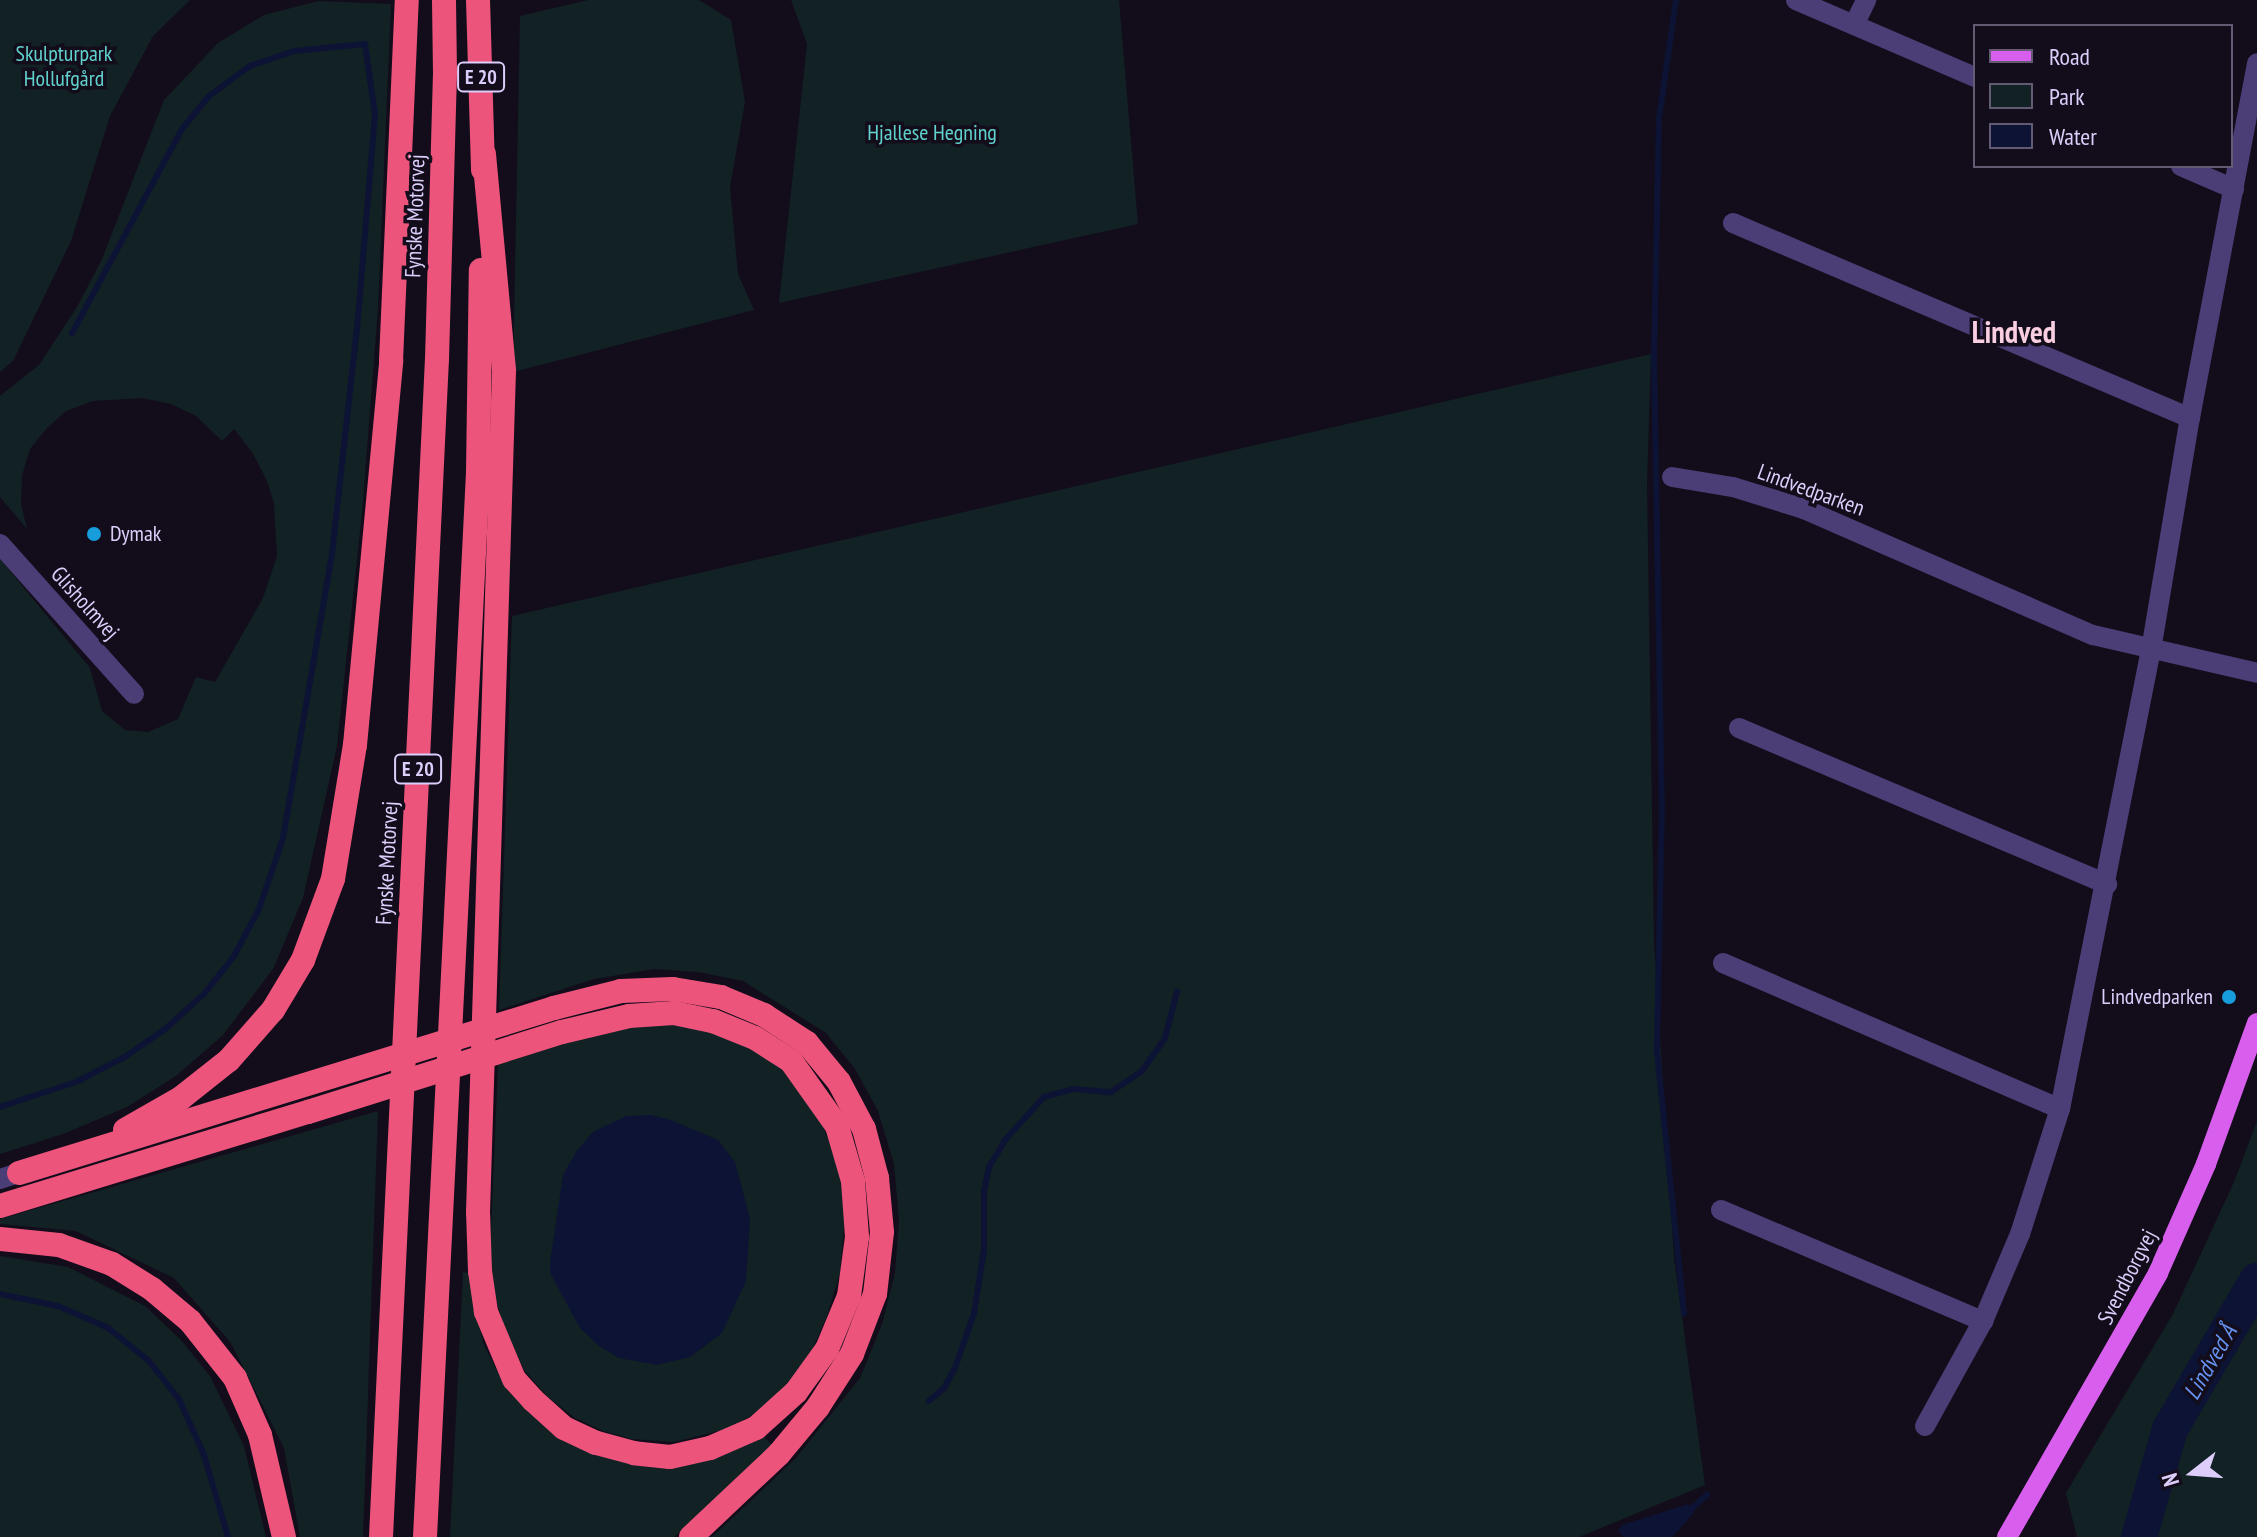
<!DOCTYPE html>
<meta charset="utf-8">
<style>
body{margin:0}
#map{position:relative;width:2257px;height:1537px;overflow:hidden;background:#130d1b;font-family:"PT Sans Narrow",sans-serif}
div>[style]{position:absolute}
.green>*{inset:0;background:#112124}
.water>*{inset:0;background:#0d1334}
.stream>*{height:6px;margin:-3px;padding:0 3px;transform-origin:3px;border-radius:3px;background:#0d1334}
.river>*{height:36px;margin:-18px;padding:0 18px;transform-origin:18px;border-radius:18px;background:#0d1334}
.minor>*{height:20px;margin:-10px;padding:0 10px;transform-origin:10px;border-radius:10px;background:#4b3d76}
.major>*{height:20px;margin:-10px;padding:0 10px;transform-origin:10px;border-radius:10px;background:#d85fee}
.highway>*{height:24px;margin:-12px;padding:0 12px;transform-origin:12px;border-radius:12px;background:#ed547c}
.dots>*{width:22px;height:22px;translate:-50% -50%;box-sizing:border-box;border:4px solid #130d1b;border-radius:50%}
span{translate:-50% -50%;white-space:nowrap;text-align:center;line-height:1.15;-webkit-text-stroke:7px #130d1b;paint-order:stroke}
.shield-label span{padding:2px 6px;background:#130d1b;border:2px solid;border-radius:6px;-webkit-text-stroke-width:0}
.shield-label{font-size:20px;color:#dccdfa;font-weight:700}
.park-label{font-size:22px;color:#61d1cd}
.street-label{font-size:22px;color:#dccdfa}
.poi-label{font-size:22px;color:#dccdfa}
.left{translate:0 -50%;text-align:left}
.right{translate:-100% -50%;text-align:right}
.water-label{font-size:24px;color:#6591ef;font-style:italic}
.district-label{font-size:30px;color:#facee1;font-weight:700}
.legend{position:absolute;left:1973px;top:24px;width:260px;height:144px;box-sizing:border-box;background:#130d1b;border:2px solid #635a74;margin:0;padding:10px 14px;list-style:none;font-size:24px;color:#dccdfa}
.legend li{display:flex;align-items:center;gap:16px;height:40px}
.legend b{width:40px;border:2px solid #635a74}
.north{position:absolute;left:2153px;top:1433px;width:80px;height:80px;-webkit-text-stroke:6px #130d1b;paint-order:stroke;rotate:253deg;font-size:22px;font-weight:700;line-height:32px;text-align:center;color:#dccdfa}
.north::after{content:'';display:block;margin:auto;width:28px;height:36px;background:#dccdfa;clip-path:polygon(50% 0,100% 100%,50% 72%,0 100%)}
</style>
<div id="map">
<div class="green">
<i style="clip-path:polygon(0 0,190px 0,153px 36px,110px 116px,71px 241px,13px 361px,0 372px)"></i>
<i style="clip-path:polygon(588px 0,699px 0,731px 20px,745px 102px,730px 187px,738px 274px,754px 310px,513px 372px,520px 16px)"></i>
<i style="clip-path:polygon(791px 0,1119px 0,1138px 224px,779px 303px,807px 44px)"></i>
<i style="clip-path:polygon(318px 1px,391px 4px,378px 309px,362px 513px,337px 746px,303px 898px,273px 969px,223px 1035px,176px 1076px,127px 1107px,63px 1134px,0 1154px,0 559px,90px 668px,102px 711px,125px 730px,148px 732px,178px 719px,196px 677px,215px 682px,263px 598px,277px 556px,274px 504px,267px 481px,252px 452px,234px 429px,222px 441px,196px 416px,171px 404px,142px 398px,93px 401px,66px 411px,47px 428px,30px 449px,22px 475px,21px 504px,27px 529px,0 497px,0 396px,39px 365px,77px 307px,102px 259px,164px 100px,218px 43px,264px 15px)"></i>
<i style="clip-path:polygon(1651px 354px,1647px 485px,1654px 941px,1674px 1258px,1705px 1485px,1579px 1537px,712px 1537px,795px 1459px,860px 1378px,882px 1324px,895px 1273px,899px 1221px,894px 1164px,878px 1111px,855px 1069px,826px 1033px,743px 981px,698px 972px,654px 969px,594px 979px,499px 1010px,512px 616px)"></i>
<i style="clip-path:polygon(683px 1024px,747px 1043px,777px 1063px,801px 1087px,820px 1118px,834px 1154px,843px 1189px,844px 1227px,840px 1273px,827px 1316px,810px 1355px,790px 1384px,759px 1412px,723px 1430px,674px 1442px,632px 1439px,603px 1431px,575px 1418px,548px 1397px,525px 1371px,505px 1332px,492px 1286px,490px 1254px,498px 1064px,619px 1027px)"></i>
<i style="clip-path:polygon(378px 1111px,363px 1537px,300px 1537px,284px 1448px,231px 1343px,174px 1278px,76px 1231px,0 1224px,0 1219px)"></i>
<i style="clip-path:polygon(2257px 1121px,2257px 1537px,2077px 1537px,2066px 1493px,2173px 1314px,2234px 1182px)"></i>
<i style="clip-path:polygon(0 1256px,68px 1267px,145px 1306px,181px 1340px,210px 1376px,244px 1446px,266px 1537px,0 1537px)"></i>
<i style="clip-path:polygon(463px 1272px,468px 1273px,483px 1343px,497px 1371px,516px 1398px,546px 1426px,716px 1457px,763px 1436px,773px 1446px,674px 1537px,450px 1537px)"></i>
</div>
<div class="water">
<i style="clip-path:polygon(651px 1115px,671px 1120px,718px 1140px,735px 1162px,750px 1219px,746px 1281px,722px 1333px,690px 1357px,657px 1365px,619px 1358px,599px 1346px,580px 1328px,550px 1273px,550px 1263px,563px 1175px,576px 1152px,593px 1132px,626px 1116px)"></i>
<i style="clip-path:polygon(1688px 1504px,1695px 1511px,1673px 1537px,1623px 1537px,1618px 1531px,1622px 1525px)"></i>
</div>
<div class="stream">
<i style="left:1676px;top:0;width:119px;rotate:98.2deg"></i>
<i style="left:1659px;top:118px;width:240px;rotate:91.2deg"></i>
<i style="left:1654px;top:358px;width:447px;rotate:89deg"></i>
<i style="left:1662px;top:805px;width:247px;rotate:91.2deg"></i>
<i style="left:1657px;top:1052px;width:263px;rotate:84.1deg"></i>
<i style="left:0;top:1107px;width:80px;rotate:-18.2deg"></i>
<i style="left:76px;top:1082px;width:53px;rotate:-27.1deg"></i>
<i style="left:123px;top:1058px;width:50px;rotate:-34.3deg"></i>
<i style="left:164px;top:1030px;width:54px;rotate:-42deg"></i>
<i style="left:204px;top:994px;width:48px;rotate:-51.7deg"></i>
<i style="left:234px;top:956px;width:53px;rotate:-62deg"></i>
<i style="left:259px;top:909px;width:75px;rotate:-71.3deg"></i>
<i style="left:283px;top:838px;width:288px;rotate:-80.2deg"></i>
<i style="left:332px;top:554px;width:226px;rotate:-83.7deg"></i>
<i style="left:357px;top:329px;width:216px;rotate:-85.2deg"></i>
<i style="left:375px;top:114px;width:71px;rotate:-98.1deg"></i>
<i style="left:365px;top:44px;width:71px;rotate:174.4deg"></i>
<i style="left:294px;top:51px;width:46px;rotate:161.2deg"></i>
<i style="left:250px;top:66px;width:51px;rotate:143.8deg"></i>
<i style="left:209px;top:96px;width:43px;rotate:129.3deg"></i>
<i style="left:182px;top:129px;width:232px;rotate:118.3deg"></i>
<i style="left:0;top:1294px;width:59px;rotate:11.7deg"></i>
<i style="left:58px;top:1306px;width:55px;rotate:23.7deg"></i>
<i style="left:108px;top:1328px;width:51px;rotate:38.7deg"></i>
<i style="left:148px;top:1360px;width:50px;rotate:51.5deg"></i>
<i style="left:179px;top:1399px;width:61px;rotate:65.9deg"></i>
<i style="left:204px;top:1455px;width:85px;rotate:73.7deg"></i>
<i style="left:929px;top:1401px;width:20px;rotate:-41deg"></i>
<i style="left:944px;top:1388px;width:23px;rotate:-61deg"></i>
<i style="left:955px;top:1368px;width:58px;rotate:-70.9deg"></i>
<i style="left:974px;top:1313px;width:64px;rotate:-81deg"></i>
<i style="left:984px;top:1250px;width:59px;rotate:-90deg"></i>
<i style="left:984px;top:1191px;width:25px;rotate:-78deg"></i>
<i style="left:989px;top:1167px;width:31px;rotate:-59deg"></i>
<i style="left:1005px;top:1140px;width:58px;rotate:-47.8deg"></i>
<i style="left:1044px;top:1097px;width:31px;rotate:-15deg"></i>
<i style="left:1074px;top:1089px;width:37px;rotate:5deg"></i>
<i style="left:1111px;top:1092px;width:37px;rotate:-34deg"></i>
<i style="left:1142px;top:1071px;width:40px;rotate:-55.1deg"></i>
<i style="left:1165px;top:1038px;width:48px;rotate:-75.4deg"></i>
<i style="left:1692px;top:1508px;width:20px;rotate:-41deg"></i>
</div>
<div class="river">
<i style="left:2139px;top:1537px;width:112px;rotate:-74deg"></i>
<i style="left:2170px;top:1429px;width:172px;rotate:-59.6deg"></i>
</div>
<div class="minor">
<i style="left:1796px;top:0;width:195px;rotate:23.3deg"></i>
<i style="left:1854px;top:25px;width:28px;rotate:-64deg"></i>
<i style="left:2181px;top:166px;width:58px;rotate:23.5deg"></i>
<i style="left:1733px;top:223px;width:497px;rotate:23.1deg"></i>
<i style="left:1672px;top:477px;width:62px;rotate:9.3deg"></i>
<i style="left:1733px;top:487px;width:74px;rotate:17.2deg"></i>
<i style="left:1804px;top:509px;width:315px;rotate:23.6deg"></i>
<i style="left:2093px;top:635px;width:168px;rotate:13deg"></i>
<i style="left:0;top:544px;width:201px;rotate:48.2deg"></i>
<i style="left:1739px;top:728px;width:400px;rotate:23deg"></i>
<i style="left:1723px;top:963px;width:367px;rotate:23.4deg"></i>
<i style="left:0;top:1179px;width:20px;rotate:-18deg"></i>
<i style="left:1721px;top:1210px;width:285px;rotate:23deg"></i>
<i style="left:1925px;top:1426px;width:120px;rotate:-61.1deg"></i>
<i style="left:1983px;top:1321px;width:95px;rotate:-67deg"></i>
<i style="left:2020px;top:1234px;width:131px;rotate:-72.3deg"></i>
<i style="left:2060px;top:1109px;width:468px;rotate:-78.8deg"></i>
<i style="left:2151px;top:650px;width:235px;rotate:-80.5deg"></i>
<i style="left:2190px;top:418px;width:361px;rotate:-79.3deg"></i>
</div>
<div class="major">
<i style="left:2007px;top:1537px;width:304px;rotate:-60.2deg"></i>
<i style="left:2158px;top:1273px;width:119px;rotate:-66.2deg"></i>
<i style="left:2206px;top:1164px;width:150px;rotate:-70.1deg"></i>
</div>
<div class="highway">
<i style="left:478px;top:0;width:170px;rotate:88.3deg"></i>
<i style="left:125px;top:1130px;width:64px;rotate:-29.7deg"></i>
<i style="left:181px;top:1098px;width:61px;rotate:-38.4deg"></i>
<i style="left:229px;top:1060px;width:67px;rotate:-48.7deg"></i>
<i style="left:273px;top:1010px;width:58px;rotate:-59deg"></i>
<i style="left:303px;top:960px;width:86px;rotate:-69.7deg"></i>
<i style="left:333px;top:879px;width:136px;rotate:-80.7deg"></i>
<i style="left:355px;top:745px;width:386px;rotate:-84.6deg"></i>
<i style="left:391px;top:361px;width:361px;rotate:-87.5deg"></i>
<i style="left:19px;top:1173px;width:560px;rotate:-17.14deg"></i>
<i style="left:554px;top:1008px;width:69px;rotate:-14.2deg"></i>
<i style="left:621px;top:991px;width:52px;rotate:-2.2deg"></i>
<i style="left:673px;top:989px;width:49px;rotate:9.5deg"></i>
<i style="left:721px;top:997px;width:47px;rotate:22.7deg"></i>
<i style="left:764px;top:1015px;width:51px;rotate:33.1deg"></i>
<i style="left:807px;top:1043px;width:50px;rotate:50.6deg"></i>
<i style="left:839px;top:1082px;width:53px;rotate:62deg"></i>
<i style="left:864px;top:1129px;width:51px;rotate:75.1deg"></i>
<i style="left:877px;top:1178px;width:54px;rotate:84.7deg"></i>
<i style="left:882px;top:1232px;width:62px;rotate:96.4deg"></i>
<i style="left:875px;top:1294px;width:64px;rotate:111deg"></i>
<i style="left:852px;top:1354px;width:63px;rotate:122.7deg"></i>
<i style="left:818px;top:1407px;width:61px;rotate:129.7deg"></i>
<i style="left:779px;top:1454px;width:121px;rotate:136.7deg"></i>
<i style="left:0;top:1206px;width:322px;rotate:-17deg"></i>
<i style="left:308px;top:1112px;width:266px;rotate:-17.5deg"></i>
<i style="left:562px;top:1032px;width:69px;rotate:-13.4deg"></i>
<i style="left:629px;top:1016px;width:45px;rotate:-3.8deg"></i>
<i style="left:674px;top:1013px;width:40px;rotate:12deg"></i>
<i style="left:713px;top:1021px;width:45px;rotate:22deg"></i>
<i style="left:755px;top:1038px;width:43px;rotate:32.6deg"></i>
<i style="left:791px;top:1061px;width:80px;rotate:54.7deg"></i>
<i style="left:837px;top:1126px;width:57px;rotate:73.8deg"></i>
<i style="left:853px;top:1181px;width:56px;rotate:85.9deg"></i>
<i style="left:857px;top:1237px;width:60px;rotate:97.7deg"></i>
<i style="left:849px;top:1296px;width:57px;rotate:112.5deg"></i>
<i style="left:827px;top:1349px;width:53px;rotate:125.8deg"></i>
<i style="left:796px;top:1392px;width:54px;rotate:138deg"></i>
<i style="left:756px;top:1428px;width:50px;rotate:156.5deg"></i>
<i style="left:710px;top:1448px;width:41px;rotate:167.3deg"></i>
<i style="left:670px;top:1457px;width:36px;rotate:-174deg"></i>
<i style="left:634px;top:1453px;width:39px;rotate:-165deg"></i>
<i style="left:596px;top:1443px;width:35px;rotate:-155deg"></i>
<i style="left:564px;top:1428px;width:42px;rotate:-137.9deg"></i>
<i style="left:533px;top:1400px;width:28px;rotate:-132deg"></i>
<i style="left:514px;top:1379px;width:73px;rotate:-112.7deg"></i>
<i style="left:486px;top:1312px;width:41px;rotate:-98.3deg"></i>
<i style="left:480px;top:1271px;width:59px;rotate:-91.9deg"></i>
<i style="left:478px;top:1212px;width:842px;rotate:-88.23deg"></i>
<i style="left:504px;top:370px;width:217px;rotate:-95.3deg"></i>
<i style="left:0;top:1239px;width:59px;rotate:5.8deg"></i>
<i style="left:59px;top:1245px;width:56px;rotate:19.7deg"></i>
<i style="left:112px;top:1264px;width:47px;rotate:32deg"></i>
<i style="left:152px;top:1289px;width:50px;rotate:40.1deg"></i>
<i style="left:190px;top:1321px;width:73px;rotate:51.7deg"></i>
<i style="left:235px;top:1378px;width:62px;rotate:66.3deg"></i>
<i style="left:260px;top:1435px;width:105px;rotate:76.8deg"></i>
<i style="left:381px;top:1537px;width:1179px;rotate:-87.28deg"></i>
<i style="left:437px;top:359px;width:286px;rotate:-88.4deg"></i>
<i style="left:445px;top:73px;width:73px;rotate:-90.8deg"></i>
<i style="left:425px;top:1537px;width:1065px;rotate:-87.15deg"></i>
<i style="left:478px;top:473px;width:203px;rotate:-89.2deg"></i>
</div>
<div class="dots">
<i style="left:94px;top:534px;background:#179ddb"></i>
<i style="left:2229px;top:997px;background:#179ddb"></i>
</div>
<div class="shield-label">
<span style="left:481px;top:77px">E 20</span>
<span style="left:418px;top:769px">E 20</span>
</div>
<div class="park-label">
<span style="left:64px;top:66px">Skulpturpark<br>Hollufgård</span>
<span style="left:932px;top:133px">Hjallese Hegning</span>
</div>
<div class="street-label">
<span style="left:415px;top:216px;rotate:-88deg">Fynske Motorvej</span>
<span style="left:1811px;top:490px;rotate:20deg">Lindvedparken</span>
<span style="left:85px;top:603px;rotate:48deg">Glisholmvej</span>
<span style="left:387px;top:863px;rotate:-87deg">Fynske Motorvej</span>
<span style="left:2127px;top:1277px;rotate:-63deg">Svendborgvej</span>
</div>
<div class="poi-label">
<span class="left" style="left:110px;top:534px">Dymak</span>
<span class="right" style="left:2213px;top:997px">Lindvedparken</span>
</div>
<div class="water-label">
<span style="left:2210px;top:1362px;rotate:-60deg">Lindved Å</span>
</div>
<div class="district-label">
<span style="left:2014px;top:332px">Lindved</span>
</div>
<ul class="legend">
<li><b style="height:10px;background:#d85fee"></b>Road</li>
<li><b style="height:22px;background:#112124"></b>Park</li>
<li><b style="height:22px;background:#0d1334"></b>Water</li>
</ul>
<div class="north">N</div>
</div>
